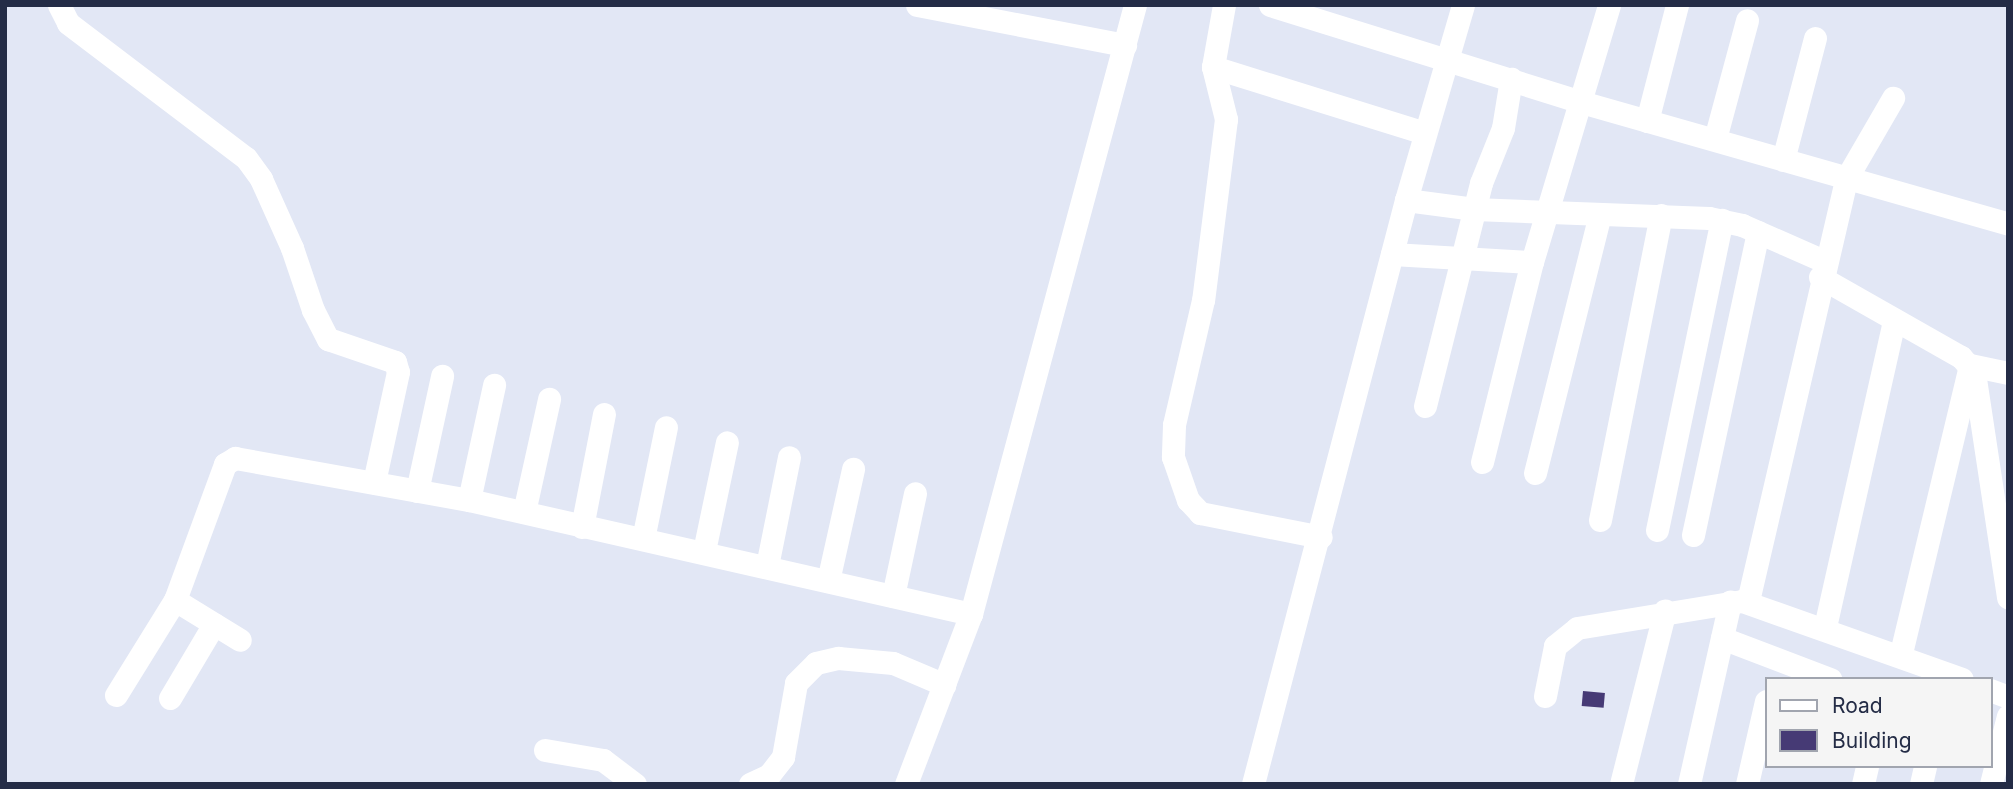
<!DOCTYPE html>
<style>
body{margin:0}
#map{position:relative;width:2013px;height:789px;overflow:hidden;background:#e2e7f5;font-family:Inter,sans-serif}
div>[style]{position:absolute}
.building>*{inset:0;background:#463a75;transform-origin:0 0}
.minor>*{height:23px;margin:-11.5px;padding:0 11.5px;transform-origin:11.5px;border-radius:11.5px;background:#fff}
span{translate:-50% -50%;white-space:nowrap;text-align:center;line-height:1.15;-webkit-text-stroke:7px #f5f5f5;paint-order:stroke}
.frame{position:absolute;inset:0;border:7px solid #242c46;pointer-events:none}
.legend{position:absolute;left:1765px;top:677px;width:228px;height:91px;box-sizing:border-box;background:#f5f5f5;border:2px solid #a1a5af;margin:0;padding:9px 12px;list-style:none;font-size:21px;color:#242c46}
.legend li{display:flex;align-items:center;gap:14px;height:35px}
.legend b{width:35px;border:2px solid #a1a5af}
</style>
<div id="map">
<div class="building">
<i style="left:1583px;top:691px;width:22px;height:15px;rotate:5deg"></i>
</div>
<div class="minor">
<i style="left:59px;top:5px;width:20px;rotate:63deg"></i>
<i style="left:68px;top:23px;width:223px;rotate:37.2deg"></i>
<i style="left:246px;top:158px;width:26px;rotate:54deg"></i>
<i style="left:261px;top:179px;width:76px;rotate:65.8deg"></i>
<i style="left:292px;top:248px;width:65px;rotate:71.3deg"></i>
<i style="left:313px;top:310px;width:33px;rotate:63deg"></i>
<i style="left:328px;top:339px;width:71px;rotate:18.9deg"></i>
<i style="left:395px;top:362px;width:10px;rotate:73deg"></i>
<i style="left:398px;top:372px;width:113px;rotate:102.3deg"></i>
<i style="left:917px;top:5px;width:212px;rotate:10.9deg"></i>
<i style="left:1224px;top:5px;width:63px;rotate:100.1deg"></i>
<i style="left:1213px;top:67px;width:54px;rotate:76deg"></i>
<i style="left:1226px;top:119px;width:182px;rotate:97.2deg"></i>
<i style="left:1203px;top:300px;width:128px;rotate:103.1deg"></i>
<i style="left:1174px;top:425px;width:32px;rotate:92deg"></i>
<i style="left:1173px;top:457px;width:46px;rotate:70.8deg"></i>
<i style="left:1188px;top:500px;width:18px;rotate:47deg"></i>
<i style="left:1200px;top:513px;width:123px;rotate:11.2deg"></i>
<i style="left:1270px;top:5px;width:326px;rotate:17.3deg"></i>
<i style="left:1581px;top:102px;width:444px;rotate:15.9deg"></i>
<i style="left:1213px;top:67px;width:222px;rotate:17.3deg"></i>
<i style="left:1647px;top:121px;width:120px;rotate:-75.5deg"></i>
<i style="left:1715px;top:139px;width:123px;rotate:-74.9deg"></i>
<i style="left:1783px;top:160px;width:126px;rotate:-75.3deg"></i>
<i style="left:1406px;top:200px;width:69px;rotate:7.5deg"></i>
<i style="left:1474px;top:209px;width:235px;rotate:2.2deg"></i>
<i style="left:1709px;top:218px;width:34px;rotate:12deg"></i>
<i style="left:1742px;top:225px;width:90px;rotate:23.7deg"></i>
<i style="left:1392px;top:254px;width:140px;rotate:3.3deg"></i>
<i style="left:1820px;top:277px;width:162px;rotate:29.6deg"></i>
<i style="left:1961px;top:357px;width:20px;rotate:49deg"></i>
<i style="left:1974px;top:372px;width:228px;rotate:81.4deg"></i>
<i style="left:1425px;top:406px;width:230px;rotate:-75.9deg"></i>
<i style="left:1481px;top:183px;width:59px;rotate:-68.2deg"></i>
<i style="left:1503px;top:128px;width:50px;rotate:-80.7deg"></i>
<i style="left:1482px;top:462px;width:206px;rotate:-76deg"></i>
<i style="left:1532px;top:262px;width:268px;rotate:-73.3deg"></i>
<i style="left:1535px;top:473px;width:267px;rotate:-75.9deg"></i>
<i style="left:417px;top:491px;width:118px;rotate:-77.7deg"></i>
<i style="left:469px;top:500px;width:118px;rotate:-77.7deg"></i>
<i style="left:524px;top:512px;width:116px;rotate:-77.5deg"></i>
<i style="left:1600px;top:520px;width:311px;rotate:-78.7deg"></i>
<i style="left:582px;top:527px;width:115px;rotate:-79deg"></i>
<i style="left:1657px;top:530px;width:317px;rotate:-78.2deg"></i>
<i style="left:1693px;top:535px;width:310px;rotate:-77.9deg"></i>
<i style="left:643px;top:539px;width:114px;rotate:-78.4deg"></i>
<i style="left:704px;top:551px;width:111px;rotate:-78.1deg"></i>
<i style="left:767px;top:566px;width:111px;rotate:-78.6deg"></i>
<i style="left:828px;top:581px;width:115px;rotate:-77.4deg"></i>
<i style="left:893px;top:596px;width:105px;rotate:-77.9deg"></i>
<i style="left:175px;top:600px;width:76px;rotate:31.6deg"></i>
<i style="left:1748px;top:601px;width:433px;rotate:-76.9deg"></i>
<i style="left:1846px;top:179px;width:94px;rotate:-59.9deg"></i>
<i style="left:1825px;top:627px;width:315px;rotate:-77.3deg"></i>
<i style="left:1722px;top:638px;width:116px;rotate:20.8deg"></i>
<i style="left:1901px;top:653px;width:296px;rotate:-76.5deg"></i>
<i style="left:1970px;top:365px;width:39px;rotate:12deg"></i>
<i style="left:1990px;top:690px;width:19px;rotate:21deg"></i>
<i style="left:116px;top:695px;width:112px;rotate:-58.2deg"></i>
<i style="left:175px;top:600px;width:145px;rotate:-69.8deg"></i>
<i style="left:225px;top:464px;width:12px;rotate:-31deg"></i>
<i style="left:235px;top:458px;width:238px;rotate:10.2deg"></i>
<i style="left:469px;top:500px;width:515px;rotate:12.79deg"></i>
<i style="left:1545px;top:696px;width:51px;rotate:-78.7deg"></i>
<i style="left:1555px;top:646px;width:28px;rotate:-39deg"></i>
<i style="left:1577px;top:628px;width:167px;rotate:-9.3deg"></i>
<i style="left:1742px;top:601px;width:233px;rotate:19.5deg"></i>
<i style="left:170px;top:698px;width:86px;rotate:-59.3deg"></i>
<i style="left:545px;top:750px;width:59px;rotate:9.8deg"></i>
<i style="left:603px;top:760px;width:40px;rotate:37deg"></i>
<i style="left:750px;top:784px;width:21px;rotate:-25deg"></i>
<i style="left:769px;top:775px;width:23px;rotate:-52deg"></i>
<i style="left:783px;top:757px;width:75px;rotate:-80deg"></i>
<i style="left:796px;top:683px;width:28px;rotate:-45deg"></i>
<i style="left:816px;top:663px;width:23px;rotate:-13deg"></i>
<i style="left:838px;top:658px;width:55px;rotate:5.2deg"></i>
<i style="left:893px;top:663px;width:56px;rotate:22.9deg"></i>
<i style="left:906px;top:784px;width:182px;rotate:-69.1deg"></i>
<i style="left:971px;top:614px;width:631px;rotate:-74.93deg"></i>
<i style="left:1253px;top:784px;width:604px;rotate:-75.32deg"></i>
<i style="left:1406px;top:200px;width:203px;rotate:-73.7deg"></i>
<i style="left:1621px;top:784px;width:179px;rotate:-75.8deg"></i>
<i style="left:1689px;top:784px;width:187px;rotate:-77.3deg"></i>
<i style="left:1747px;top:784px;width:85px;rotate:-77.1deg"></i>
<i style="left:1863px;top:784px;width:18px;rotate:-77deg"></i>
<i style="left:1921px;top:784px;width:18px;rotate:-77deg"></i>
<i style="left:1991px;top:784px;width:70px;rotate:-76deg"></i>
</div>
<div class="frame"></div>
<ul class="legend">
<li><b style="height:9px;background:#fff"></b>Road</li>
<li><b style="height:19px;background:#463a75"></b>Building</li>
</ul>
</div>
